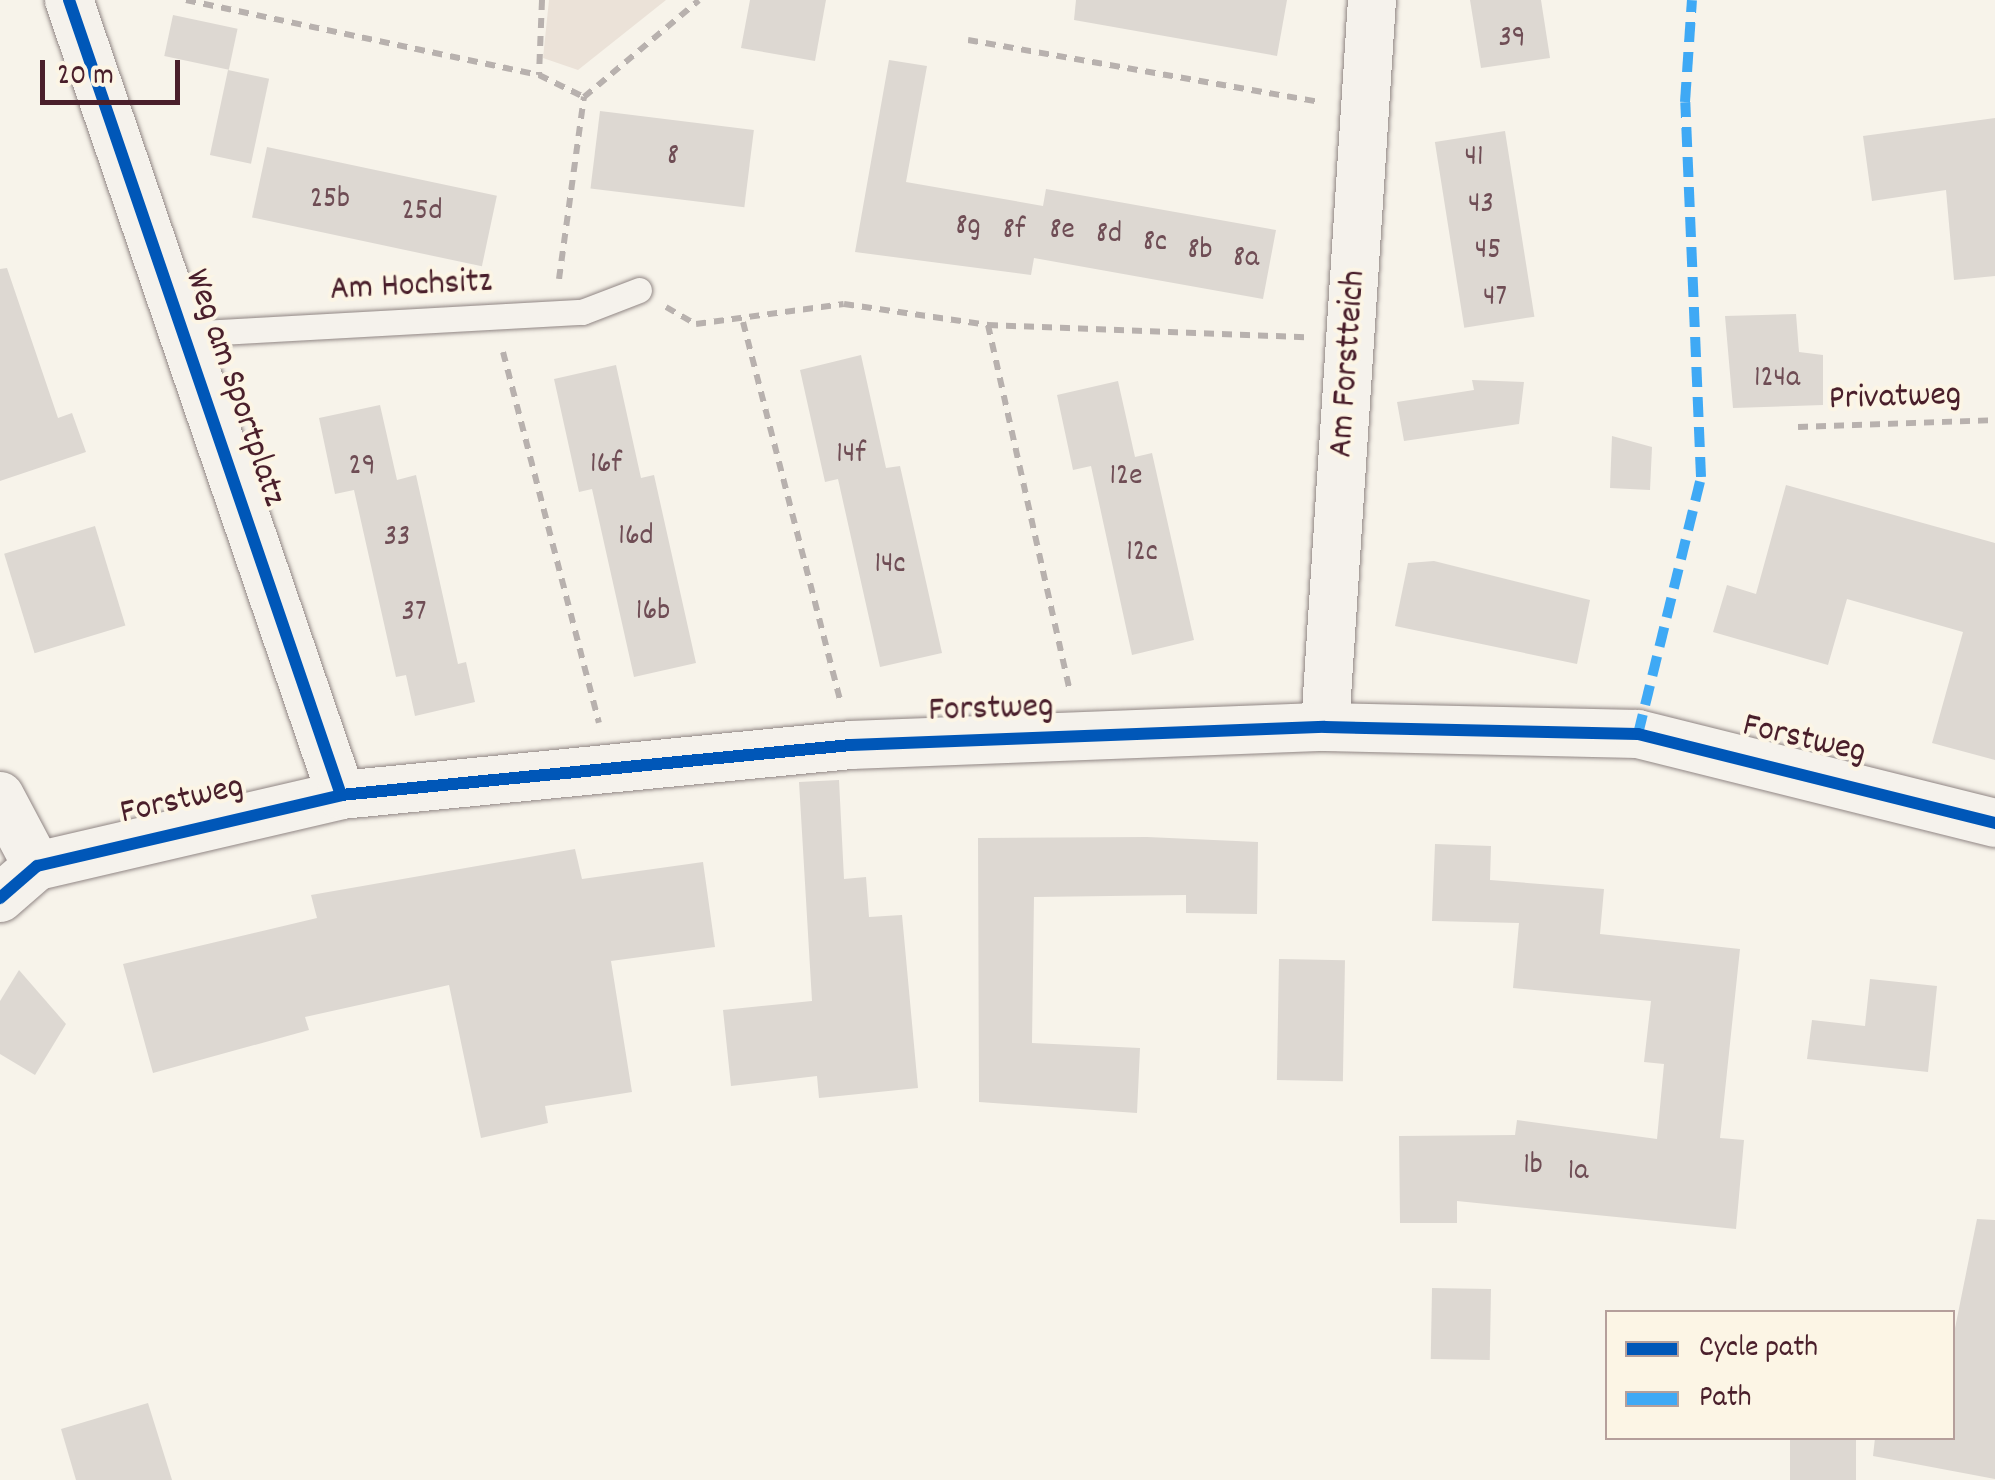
<!DOCTYPE html>
<style>
body{margin:0}
#map{position:relative;width:1995px;height:1480px;overflow:hidden;background:#f7f3ea;font-family:Dekko,sans-serif}
div>[style]{position:absolute}
.green>*{inset:0;background:#ebe2d8}
.building>*{inset:0;background:#ddd8d2;transform-origin:0 0}
.path>*{height:6px;margin-top:-3px;transform-origin:0;background:repeating-linear-gradient(90deg,#b8b1ae 0 10px,transparent 0 18px)}
.roads{filter:drop-shadow(0 0 2px #908684) drop-shadow(0 0 2px #908684)}
.lane>*{height:25px;margin:-12.5px;padding:0 12.5px;transform-origin:12.5px;border-radius:12.5px;background:#f5f2ec}
.street>*{height:48px;margin:-24px;padding:0 24px;transform-origin:24px;border-radius:24px;background:#f5f2ec}
.quiet>*{height:10px;margin-top:-5px;transform-origin:0;background:repeating-linear-gradient(90deg,#3fa9f5 0 20px,transparent 0 30px)}
.cycleway>*{height:12px;margin:-6px;padding:0 6px;transform-origin:6px;border-radius:6px;background:#0057b8}
span{translate:-50% -50%;white-space:nowrap;text-align:center;line-height:1.15;-webkit-text-stroke:8px #fcf5e5;paint-order:stroke}
.number-label{font-size:30px;color:#6f4d55}
.number-label span{-webkit-text-stroke-width:0}
.street-label{font-size:35px;color:#4a1f2b}
.legend{position:absolute;left:1605px;top:1310px;width:350px;height:130px;box-sizing:border-box;background:#fcf5e5;border:2px solid #b59f9b;margin:0;padding:12px 18px;list-style:none;font-size:30px;color:#4a1f2b}
.legend li{display:flex;align-items:center;gap:20px;height:50px}
.legend b{width:50px;border:2px solid #b59f9b}
.scale{position:absolute;left:40px;top:60px;width:140px;height:45px;box-sizing:border-box;border:5px solid #4a1f2b;border-top:0;padding-left:12px;font-size:30px;line-height:35px;white-space:nowrap;color:#4a1f2b;-webkit-text-stroke:8px #fcf5e5;paint-order:stroke}
</style>
<div id="map">
<div class="green">
<i style="clip-path:polygon(549px 0,666px 0,578px 70px,543px 58px)"></i>
</div>
<div class="building">
<i style="clip-path:polygon(750px 0,826px 0,815px 61px,741px 48px)"></i>
<i style="clip-path:polygon(1076px 0,1287px 0,1277px 56px,1074px 20px)"></i>
<i style="clip-path:polygon(1470px 0,1541px 0,1550px 58px,1481px 68px)"></i>
<i style="left:173px;top:15px;width:66px;height:42px;rotate:12deg"></i>
<i style="clip-path:polygon(889px 60px,927px 66px,906px 182px,1043px 206px,1046px 189px,1276px 230px,1263px 299px,1034px 258px,1031px 275px,855px 252px)"></i>
<i style="left:228px;top:70px;width:42px;height:87px;rotate:12deg"></i>
<i style="left:600px;top:111px;width:155px;height:78px;rotate:7deg"></i>
<i style="clip-path:polygon(1995px 118px,1995px 276px,1954px 280px,1946px 190px,1872px 201px,1863px 136px)"></i>
<i style="left:1505px;top:131px;width:188px;height:71px;rotate:81deg"></i>
<i style="left:267px;top:147px;width:235px;height:72px;rotate:12deg"></i>
<i style="clip-path:polygon(7px 268px,58px 418px,72px 413px,86px 452px,0 481px,0 269px)"></i>
<i style="clip-path:polygon(1796px 314px,1799px 352px,1823px 355px,1823px 405px,1733px 408px,1725px 316px)"></i>
<i style="clip-path:polygon(861px 355px,886px 468px,900px 466px,942px 653px,880px 667px,838px 479px,825px 482px,800px 370px)"></i>
<i style="clip-path:polygon(616px 365px,641px 478px,654px 475px,696px 663px,634px 677px,592px 489px,579px 492px,554px 379px)"></i>
<i style="clip-path:polygon(1472px 380px,1524px 382px,1519px 424px,1404px 441px,1397px 402px,1474px 390px)"></i>
<i style="clip-path:polygon(1118px 381px,1135px 457px,1152px 453px,1194px 640px,1132px 655px,1091px 466px,1073px 470px,1057px 395px)"></i>
<i style="clip-path:polygon(380px 405px,397px 480px,416px 475px,458px 664px,466px 662px,475px 702px,415px 716px,406px 675px,396px 677px,354px 490px,335px 494px,319px 418px)"></i>
<i style="clip-path:polygon(1612px 436px,1652px 447px,1650px 490px,1610px 488px)"></i>
<i style="clip-path:polygon(1786px 485px,1995px 543px,1995px 760px,1932px 743px,1963px 632px,1847px 599px,1828px 665px,1713px 632px,1727px 585px,1756px 594px)"></i>
<i style="left:95px;top:526px;width:104px;height:95px;rotate:73deg"></i>
<i style="clip-path:polygon(1434px 561px,1590px 600px,1577px 664px,1395px 626px,1408px 563px)"></i>
<i style="clip-path:polygon(839px 780px,844px 879px,866px 877px,869px 917px,902px 915px,918px 1088px,819px 1098px,817px 1076px,731px 1086px,723px 1010px,812px 1001px,799px 782px)"></i>
<i style="clip-path:polygon(1147px 837px,1258px 842px,1257px 914px,1186px 913px,1186px 895px,1034px 897px,1032px 1043px,1140px 1048px,1137px 1113px,979px 1102px,978px 838px)"></i>
<i style="clip-path:polygon(1435px 844px,1491px 846px,1490px 880px,1604px 889px,1600px 934px,1740px 949px,1720px 1138px,1744px 1140px,1736px 1229px,1457px 1201px,1457px 1223px,1400px 1223px,1399px 1136px,1515px 1135px,1517px 1120px,1657px 1139px,1664px 1064px,1644px 1062px,1651px 1001px,1513px 988px,1519px 923px,1432px 921px)"></i>
<i style="clip-path:polygon(575px 849px,582px 879px,703px 862px,715px 947px,611px 961px,632px 1092px,545px 1106px,548px 1123px,481px 1138px,449px 985px,305px 1017px,309px 1030px,153px 1073px,123px 964px,317px 918px,311px 895px)"></i>
<i style="left:1279px;top:959px;width:66px;height:121px;rotate:1deg"></i>
<i style="clip-path:polygon(19px 970px,66px 1024px,35px 1075px,0 1054px,0 1001px)"></i>
<i style="clip-path:polygon(1870px 979px,1937px 986px,1928px 1072px,1807px 1059px,1812px 1020px,1865px 1026px)"></i>
<i style="clip-path:polygon(1977px 1219px,1995px 1220px,1995px 1479px,1873px 1456px,1875px 1438px,1952px 1438px,1952px 1343px)"></i>
<i style="left:1432px;top:1288px;width:59px;height:71px;rotate:1deg"></i>
<i style="clip-path:polygon(148px 1403px,172px 1480px,76px 1480px,61px 1429px)"></i>
<i style="left:1790px;top:1438px;width:66px;height:42px"></i>
</div>
<div class="path">
<i style="left:186px;top:0;width:361px;rotate:12deg"></i>
<i style="left:542px;top:0;width:75px;rotate:92.3deg"></i>
<i style="left:539px;top:75px;width:50px;rotate:26.1deg"></i>
<i style="left:968px;top:40px;width:358px;rotate:10deg"></i>
<i style="left:559px;top:279px;width:184px;rotate:-82.2deg"></i>
<i style="left:584px;top:97px;width:150px;rotate:-40.1deg"></i>
<i style="left:666px;top:307px;width:34px;rotate:30deg"></i>
<i style="left:696px;top:324px;width:149px;rotate:-7.7deg"></i>
<i style="left:844px;top:304px;width:146px;rotate:8.3deg"></i>
<i style="left:988px;top:325px;width:317px;rotate:2.2deg"></i>
<i style="left:743px;top:322px;width:390px;rotate:75.6deg"></i>
<i style="left:988px;top:325px;width:376px;rotate:77.4deg"></i>
<i style="left:503px;top:352px;width:383px;rotate:75.5deg"></i>
<i style="left:1798px;top:427px;width:197px;rotate:-2deg"></i>
</div>
<div class="roads">
<div class="lane">
<i style="left:184px;top:334px;width:399px;rotate:-3.2deg"></i>
<i style="left:582px;top:312px;width:61px;rotate:-21.1deg"></i>
</div>
<div class="street">
<i style="left:69px;top:0;width:840px;rotate:71.11deg"></i>
<i style="left:1325px;top:727px;width:729px;rotate:-86.3deg"></i>
<i style="left:0;top:796px;width:79px;rotate:62.1deg"></i>
<i style="left:0;top:898px;width:49px;rotate:-40.9deg"></i>
<i style="left:37px;top:866px;width:312px;rotate:-13.1deg"></i>
<i style="left:341px;top:795px;width:512px;rotate:-5.6deg"></i>
<i style="left:851px;top:745px;width:474px;rotate:-2.2deg"></i>
<i style="left:1325px;top:727px;width:313px;rotate:1.3deg"></i>
<i style="left:1638px;top:734px;width:368px;rotate:14deg"></i>
</div>
</div>
<div class="quiet">
<i style="left:1638px;top:734px;width:265px;rotate:-76.2deg"></i>
<i style="left:1701px;top:477px;width:375px;rotate:-92.4deg"></i>
<i style="left:1685px;top:102px;width:102px;rotate:-86.1deg"></i>
</div>
<div class="cycleway">
<i style="left:69px;top:0;width:840px;rotate:71.11deg"></i>
<i style="left:0;top:898px;width:49px;rotate:-40.9deg"></i>
<i style="left:37px;top:866px;width:312px;rotate:-13.1deg"></i>
<i style="left:341px;top:795px;width:512px;rotate:-5.6deg"></i>
<i style="left:851px;top:745px;width:474px;rotate:-2.2deg"></i>
<i style="left:1325px;top:727px;width:313px;rotate:1.3deg"></i>
<i style="left:1638px;top:734px;width:368px;rotate:14deg"></i>
</div>
<div class="number-label">
<span style="left:1512px;top:40px">39</span>
<span style="left:673px;top:158px">8</span>
<span style="left:1474px;top:159px">41</span>
<span style="left:330px;top:201px">25b</span>
<span style="left:1481px;top:206px">43</span>
<span style="left:422px;top:213px">25d</span>
<span style="left:968px;top:228px">8g</span>
<span style="left:1014px;top:232px">8f</span>
<span style="left:1062px;top:232px">8e</span>
<span style="left:1109px;top:236px">8d</span>
<span style="left:1155px;top:244px">8c</span>
<span style="left:1200px;top:252px">8b</span>
<span style="left:1488px;top:252px">45</span>
<span style="left:1246px;top:260px">8a</span>
<span style="left:1495px;top:299px">47</span>
<span style="left:1777px;top:380px">124a</span>
<span style="left:851px;top:456px">14f</span>
<span style="left:606px;top:466px">16f</span>
<span style="left:362px;top:468px">29</span>
<span style="left:1126px;top:478px">12e</span>
<span style="left:636px;top:538px">16d</span>
<span style="left:397px;top:539px">33</span>
<span style="left:1142px;top:554px">12c</span>
<span style="left:890px;top:566px">14c</span>
<span style="left:653px;top:613px">16b</span>
<span style="left:414px;top:614px">37</span>
<span style="left:1533px;top:1167px">1b</span>
<span style="left:1578px;top:1173px">1a</span>
</div>
<div class="street-label">
<span style="left:411px;top:287px;rotate:-3deg">Am Hochsitz</span>
<span style="left:1349px;top:364px;rotate:-86deg">Am Forstteich</span>
<span style="left:234px;top:388px;rotate:71deg">Weg am Sportplatz</span>
<span style="left:1895px;top:398px;rotate:-2deg">Privatweg</span>
<span style="left:991px;top:710px;rotate:-2deg">Forstweg</span>
<span style="left:1804px;top:740px;rotate:13deg">Forstweg</span>
<span style="left:182px;top:801px;rotate:-13deg">Forstweg</span>
</div>
<ul class="legend">
<li><b style="height:12px;background:#0057b8"></b>Cycle path</li>
<li><b style="height:12px;background:#3fa9f5"></b>Path</li>
</ul>
<div class="scale">20 m</div>
</div>
